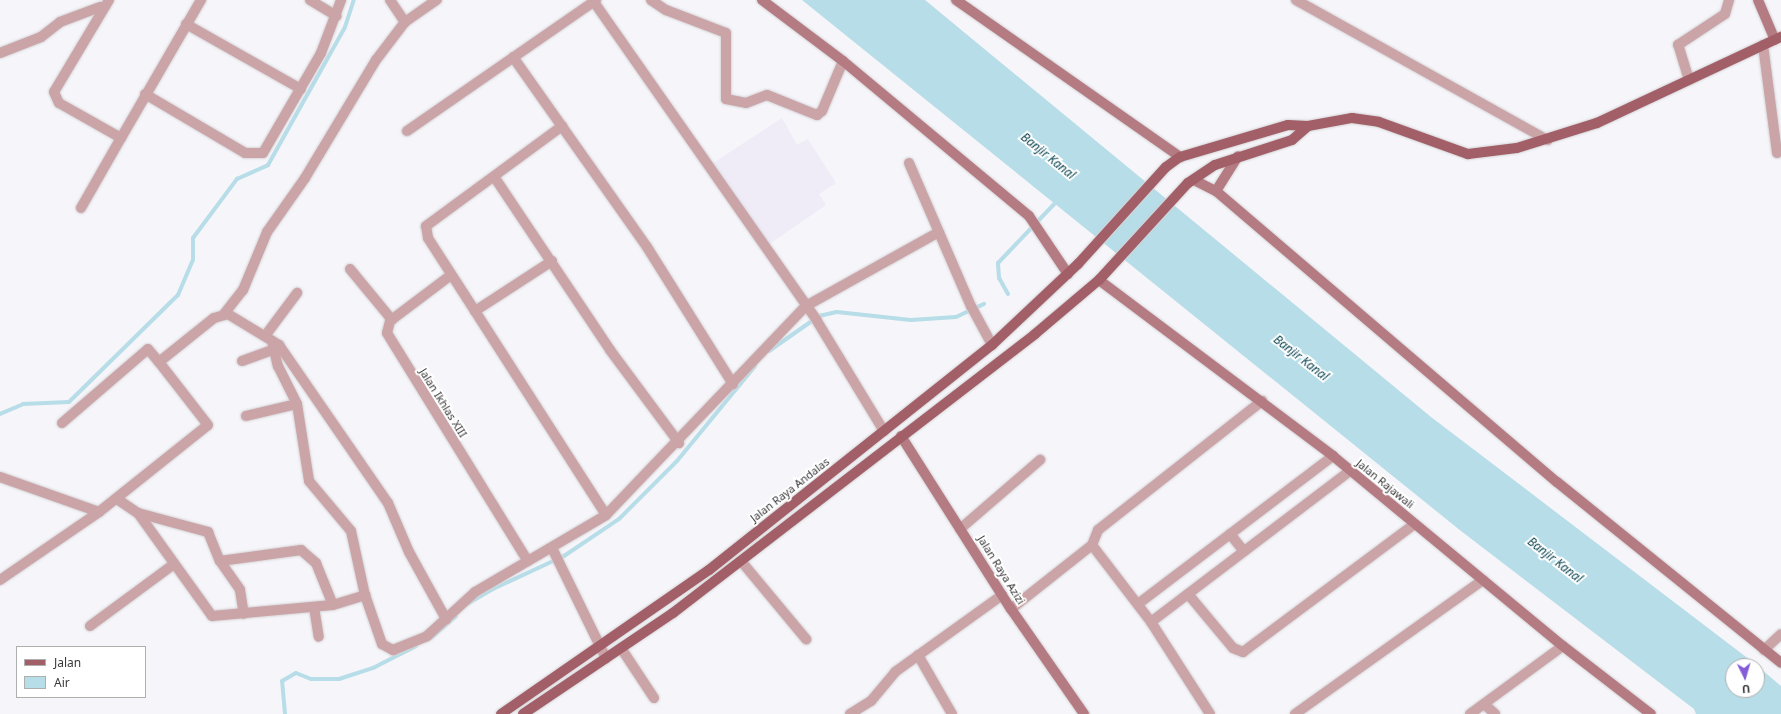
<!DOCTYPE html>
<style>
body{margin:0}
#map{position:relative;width:1781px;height:714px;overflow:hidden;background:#f6f5f9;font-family:"Noto Sans",sans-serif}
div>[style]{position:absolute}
.built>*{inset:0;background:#efecf8}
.water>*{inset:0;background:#b6dde8}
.stream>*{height:4px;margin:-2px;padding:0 2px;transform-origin:2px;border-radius:2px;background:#b6dde8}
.roads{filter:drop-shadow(0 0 1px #d4d3d6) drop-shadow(0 0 1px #d4d3d6)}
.street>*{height:10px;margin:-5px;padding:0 5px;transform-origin:5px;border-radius:5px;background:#cba4a8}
.secondary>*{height:10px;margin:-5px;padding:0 5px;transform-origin:5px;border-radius:5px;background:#b47c82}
.primary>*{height:10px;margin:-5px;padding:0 5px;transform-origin:5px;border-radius:5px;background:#a25f67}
span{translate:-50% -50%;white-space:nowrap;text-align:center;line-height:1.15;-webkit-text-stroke:4px #fff;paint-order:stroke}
.street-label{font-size:11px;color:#383739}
.water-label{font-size:12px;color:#0e4653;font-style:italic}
.legend{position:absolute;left:16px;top:646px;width:130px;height:52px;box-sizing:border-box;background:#fff;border:1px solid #afafb0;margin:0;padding:5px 7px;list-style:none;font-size:12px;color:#383739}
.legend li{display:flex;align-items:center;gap:8px;height:20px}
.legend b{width:20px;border:1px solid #afafb0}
.north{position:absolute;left:1725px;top:658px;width:40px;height:40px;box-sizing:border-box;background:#fff;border:1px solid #afafb0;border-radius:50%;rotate:175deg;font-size:11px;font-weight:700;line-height:16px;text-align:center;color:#383739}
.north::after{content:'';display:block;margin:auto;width:14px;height:18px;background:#855cd6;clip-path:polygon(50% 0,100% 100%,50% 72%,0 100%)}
</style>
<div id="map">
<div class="built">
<i style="clip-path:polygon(782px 118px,797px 145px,808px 139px,836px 183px,819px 194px,826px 205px,768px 245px,713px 163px)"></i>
</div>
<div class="water">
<i style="clip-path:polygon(evenodd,802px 0,925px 0,1431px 417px,1754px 663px,1781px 686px,1781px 714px,1696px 714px,1694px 709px,1461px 531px,802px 0,1733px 666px,1757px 666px,1757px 690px,1733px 690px,1733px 666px)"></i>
</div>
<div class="stream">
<i style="left:1008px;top:294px;width:18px;rotate:-119deg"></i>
<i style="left:999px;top:278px;width:15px;rotate:-94deg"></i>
<i style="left:998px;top:263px;width:87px;rotate:-46.4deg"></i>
<i style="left:769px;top:351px;width:61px;rotate:-35deg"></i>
<i style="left:819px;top:316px;width:18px;rotate:-13deg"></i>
<i style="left:837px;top:312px;width:74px;rotate:6.2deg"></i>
<i style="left:911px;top:320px;width:45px;rotate:-3.8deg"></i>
<i style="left:956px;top:317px;width:31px;rotate:-25deg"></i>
<i style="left:0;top:414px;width:25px;rotate:-23deg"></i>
<i style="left:23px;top:404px;width:46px;rotate:-2.5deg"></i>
<i style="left:69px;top:402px;width:153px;rotate:-44.5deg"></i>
<i style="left:178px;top:295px;width:38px;rotate:-67deg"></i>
<i style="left:193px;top:260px;width:22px;rotate:-90deg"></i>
<i style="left:193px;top:238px;width:74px;rotate:-53.3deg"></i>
<i style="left:237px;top:179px;width:34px;rotate:-24deg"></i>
<i style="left:268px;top:165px;width:158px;rotate:-60.8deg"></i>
<i style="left:345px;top:27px;width:28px;rotate:-72deg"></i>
<i style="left:467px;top:604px;width:32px;rotate:-30deg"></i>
<i style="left:495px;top:588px;width:76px;rotate:-24.9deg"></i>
<i style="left:564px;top:556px;width:66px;rotate:-33.9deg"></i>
<i style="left:619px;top:519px;width:82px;rotate:-45deg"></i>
<i style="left:677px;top:461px;width:123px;rotate:-50.6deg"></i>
<i style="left:431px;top:638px;width:33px;rotate:-41deg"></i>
<i style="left:285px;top:714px;width:33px;rotate:-95deg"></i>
<i style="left:282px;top:681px;width:16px;rotate:-30deg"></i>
<i style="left:296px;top:673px;width:16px;rotate:22deg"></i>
<i style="left:311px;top:679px;width:28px"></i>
<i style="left:339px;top:679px;width:36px;rotate:-18deg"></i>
<i style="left:373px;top:668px;width:48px;rotate:-27.1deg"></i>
</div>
<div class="roads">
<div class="street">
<i style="left:109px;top:0;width:107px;rotate:120.9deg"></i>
<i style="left:54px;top:92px;width:12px;rotate:66deg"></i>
<i style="left:59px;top:103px;width:71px;rotate:29.4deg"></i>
<i style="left:121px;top:138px;width:160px;rotate:-59.9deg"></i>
<i style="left:310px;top:0;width:31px;rotate:31deg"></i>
<i style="left:390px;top:0;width:27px;rotate:56deg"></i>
<i style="left:651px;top:0;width:18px;rotate:34deg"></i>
<i style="left:666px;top:10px;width:64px;rotate:21deg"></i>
<i style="left:726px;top:33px;width:66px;rotate:90deg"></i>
<i style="left:726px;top:99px;width:20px;rotate:11deg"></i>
<i style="left:746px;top:103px;width:22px;rotate:-21deg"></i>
<i style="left:767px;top:95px;width:54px;rotate:21.8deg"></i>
<i style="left:817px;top:115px;width:6px;rotate:-39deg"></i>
<i style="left:822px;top:111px;width:54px;rotate:-67.2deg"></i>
<i style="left:1296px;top:0;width:288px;rotate:29.1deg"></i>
<i style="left:594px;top:2px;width:389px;rotate:55deg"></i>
<i style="left:817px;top:321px;width:129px;rotate:58.7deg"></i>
<i style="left:186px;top:24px;width:132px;rotate:29.5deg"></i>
<i style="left:1763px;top:45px;width:109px;rotate:82.6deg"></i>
<i style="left:0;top:53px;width:44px;rotate:-21.3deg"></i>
<i style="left:41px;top:37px;width:24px;rotate:-38deg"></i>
<i style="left:60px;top:22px;width:43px;rotate:-20.6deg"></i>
<i style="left:513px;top:57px;width:232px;rotate:54.8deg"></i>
<i style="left:647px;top:247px;width:162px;rotate:57.9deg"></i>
<i style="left:1689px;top:80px;width:37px;rotate:-107deg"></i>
<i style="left:1678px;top:45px;width:56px;rotate:-33.4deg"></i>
<i style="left:1725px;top:14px;width:15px;rotate:-74deg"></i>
<i style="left:145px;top:94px;width:116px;rotate:30.5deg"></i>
<i style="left:245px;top:153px;width:18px"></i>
<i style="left:263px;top:153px;width:116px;rotate:-59.9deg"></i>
<i style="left:321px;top:53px;width:57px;rotate:-69.3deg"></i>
<i style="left:407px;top:131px;width:230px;rotate:-34.7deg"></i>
<i style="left:909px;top:163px;width:156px;rotate:66.6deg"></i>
<i style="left:971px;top:306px;width:44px;rotate:61.7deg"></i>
<i style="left:495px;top:178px;width:207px;rotate:56.2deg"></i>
<i style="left:610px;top:350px;width:116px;rotate:53.4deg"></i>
<i style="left:81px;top:208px;width:81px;rotate:-60.3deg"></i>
<i style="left:552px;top:261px;width:92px;rotate:147deg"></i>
<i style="left:475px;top:311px;width:242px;rotate:57.3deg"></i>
<i style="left:350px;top:269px;width:66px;rotate:50.5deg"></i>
<i style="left:451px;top:275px;width:76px;rotate:143deg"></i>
<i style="left:390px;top:321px;width:12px;rotate:104deg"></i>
<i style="left:387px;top:333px;width:268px;rotate:58.3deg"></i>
<i style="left:475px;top:311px;width:87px;rotate:-122.8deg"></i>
<i style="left:428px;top:238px;width:12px;rotate:-99deg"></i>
<i style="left:426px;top:226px;width:169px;rotate:-36.3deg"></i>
<i style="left:224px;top:314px;width:31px;rotate:-52deg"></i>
<i style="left:243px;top:290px;width:63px;rotate:-67.5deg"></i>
<i style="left:267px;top:232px;width:66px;rotate:-54.9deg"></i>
<i style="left:305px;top:178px;width:138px;rotate:-59deg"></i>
<i style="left:376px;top:60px;width:48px;rotate:-52.7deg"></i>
<i style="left:405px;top:22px;width:39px;rotate:-35deg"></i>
<i style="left:265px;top:336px;width:54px;rotate:-53.3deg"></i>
<i style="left:272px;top:341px;width:26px;rotate:77deg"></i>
<i style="left:278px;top:366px;width:42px;rotate:63.4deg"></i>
<i style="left:297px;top:404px;width:78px;rotate:81.1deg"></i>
<i style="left:309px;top:481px;width:65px;rotate:50deg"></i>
<i style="left:351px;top:531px;width:66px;rotate:77.7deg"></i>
<i style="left:365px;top:595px;width:52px;rotate:70.9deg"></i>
<i style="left:382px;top:644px;width:13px;rotate:29deg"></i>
<i style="left:393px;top:650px;width:37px;rotate:-22deg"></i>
<i style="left:427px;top:636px;width:65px;rotate:-42.5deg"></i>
<i style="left:475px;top:592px;width:152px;rotate:-30.4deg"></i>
<i style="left:606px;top:515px;width:289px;rotate:-46.3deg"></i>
<i style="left:806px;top:306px;width:152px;rotate:-29.1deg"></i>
<i style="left:242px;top:361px;width:33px;rotate:-20deg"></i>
<i style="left:246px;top:416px;width:52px;rotate:-13.2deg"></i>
<i style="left:62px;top:423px;width:113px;rotate:-40.7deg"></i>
<i style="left:148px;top:349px;width:17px;rotate:50deg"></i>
<i style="left:0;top:477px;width:105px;rotate:19.5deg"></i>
<i style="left:117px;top:499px;width:25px;rotate:34deg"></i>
<i style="left:138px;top:513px;width:127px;rotate:54.3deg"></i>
<i style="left:212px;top:616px;width:121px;rotate:-5.2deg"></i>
<i style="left:333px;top:605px;width:34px;rotate:-17deg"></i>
<i style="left:138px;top:513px;width:73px;rotate:15.2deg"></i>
<i style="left:208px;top:532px;width:31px;rotate:68deg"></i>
<i style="left:220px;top:561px;width:35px;rotate:55deg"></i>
<i style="left:240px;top:590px;width:24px;rotate:81deg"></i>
<i style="left:960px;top:529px;width:106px;rotate:-40.8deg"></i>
<i style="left:1230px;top:534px;width:22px;rotate:51deg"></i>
<i style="left:1092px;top:545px;width:97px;rotate:52.5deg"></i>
<i style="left:1151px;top:622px;width:109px;rotate:57.3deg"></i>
<i style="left:552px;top:548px;width:123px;rotate:63.9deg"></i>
<i style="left:220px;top:561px;width:82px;rotate:-7.7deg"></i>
<i style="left:301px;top:550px;width:20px;rotate:41deg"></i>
<i style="left:316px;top:563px;width:45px;rotate:68deg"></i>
<i style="left:741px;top:561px;width:102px;rotate:50.2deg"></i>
<i style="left:0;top:580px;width:120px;rotate:-34.5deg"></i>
<i style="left:99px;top:512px;width:139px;rotate:-38.6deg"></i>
<i style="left:208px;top:425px;width:80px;rotate:-127.9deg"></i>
<i style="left:159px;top:362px;width:70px;rotate:-38.7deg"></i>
<i style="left:214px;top:318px;width:15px;rotate:-16deg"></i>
<i style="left:228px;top:314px;width:60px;rotate:31.3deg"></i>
<i style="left:279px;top:345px;width:192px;rotate:55.4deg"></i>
<i style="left:388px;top:503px;width:53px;rotate:66.8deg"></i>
<i style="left:409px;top:552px;width:77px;rotate:61.1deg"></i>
<i style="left:1188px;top:594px;width:70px;rotate:50.2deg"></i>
<i style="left:1233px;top:648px;width:11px;rotate:22deg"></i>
<i style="left:1243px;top:652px;width:214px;rotate:-36.7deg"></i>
<i style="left:1138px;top:604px;width:245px;rotate:-37.2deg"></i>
<i style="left:314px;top:607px;width:30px;rotate:81deg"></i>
<i style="left:1011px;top:609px;width:103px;rotate:-38.3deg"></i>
<i style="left:1092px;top:545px;width:16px;rotate:-68deg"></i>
<i style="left:1098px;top:530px;width:209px;rotate:-38.2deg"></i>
<i style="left:1151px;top:622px;width:250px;rotate:-37.2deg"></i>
<i style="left:90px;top:626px;width:104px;rotate:-36.4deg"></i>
<i style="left:621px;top:648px;width:60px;rotate:56.6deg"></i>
<i style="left:1764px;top:650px;width:23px;rotate:-43deg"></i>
<i style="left:918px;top:655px;width:68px;rotate:60deg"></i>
<i style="left:1484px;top:704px;width:15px;rotate:42deg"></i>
<i style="left:850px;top:714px;width:25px;rotate:-32deg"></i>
<i style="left:871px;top:701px;width:38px;rotate:-50deg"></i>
<i style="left:895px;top:672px;width:132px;rotate:-35.7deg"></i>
<i style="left:1295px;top:714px;width:231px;rotate:-35.5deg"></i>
<i style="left:1470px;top:714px;width:115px;rotate:-36.2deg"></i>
</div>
<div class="secondary">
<i style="left:762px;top:0;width:101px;rotate:37deg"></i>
<i style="left:843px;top:61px;width:242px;rotate:39.8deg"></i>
<i style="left:1029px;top:216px;width:70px;rotate:56.1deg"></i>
<i style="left:956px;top:0;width:274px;rotate:35deg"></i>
<i style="left:1758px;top:0;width:43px;rotate:67deg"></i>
<i style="left:1194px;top:180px;width:25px;rotate:27deg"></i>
<i style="left:1216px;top:191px;width:448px;rotate:40.5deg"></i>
<i style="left:1557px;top:482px;width:288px;rotate:38.9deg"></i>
<i style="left:1216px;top:191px;width:41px;rotate:-57.8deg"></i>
<i style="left:1099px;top:280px;width:293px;rotate:36.9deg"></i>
<i style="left:1333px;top:456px;width:298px;rotate:39.6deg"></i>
<i style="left:1563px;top:646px;width:111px;rotate:37.7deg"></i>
<i style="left:901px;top:436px;width:205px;rotate:57.6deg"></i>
<i style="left:1011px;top:609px;width:128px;rotate:55.2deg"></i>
</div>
<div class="primary">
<i style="left:501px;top:714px;width:253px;rotate:-34.7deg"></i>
<i style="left:709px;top:570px;width:362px;rotate:-38.5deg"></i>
<i style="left:992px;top:345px;width:118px;rotate:-43.3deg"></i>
<i style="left:1078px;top:264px;width:131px;rotate:-47.8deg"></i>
<i style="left:1166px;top:167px;width:17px;rotate:-36deg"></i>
<i style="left:1180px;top:157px;width:113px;rotate:-16.5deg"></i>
<i style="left:1288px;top:125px;width:20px;rotate:3deg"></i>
<i style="left:1308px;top:126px;width:45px;rotate:-10.3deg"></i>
<i style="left:1352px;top:118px;width:27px;rotate:8deg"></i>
<i style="left:1379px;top:122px;width:95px;rotate:19.8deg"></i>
<i style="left:1468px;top:154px;width:49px;rotate:-7deg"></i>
<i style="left:1517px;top:148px;width:84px;rotate:-17.4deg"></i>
<i style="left:1597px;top:123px;width:203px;rotate:-25.1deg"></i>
<i style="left:523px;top:714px;width:181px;rotate:-34deg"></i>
<i style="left:673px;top:613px;width:457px;rotate:-37.6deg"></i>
<i style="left:1035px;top:334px;width:84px;rotate:-40.2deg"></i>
<i style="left:1099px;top:280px;width:132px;rotate:-47.5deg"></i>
<i style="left:1188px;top:183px;width:32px;rotate:-34deg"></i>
<i style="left:1215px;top:165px;width:81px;rotate:-18deg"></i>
<i style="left:1292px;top:140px;width:21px;rotate:-41deg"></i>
</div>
</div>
<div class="street-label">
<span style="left:443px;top:403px;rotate:58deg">Jalan Ikhlas XIII</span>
<span style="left:1385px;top:484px;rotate:39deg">Jalan Rajawali</span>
<span style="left:790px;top:490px;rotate:-38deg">Jalan Raya Andalas</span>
<span style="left:1001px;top:570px;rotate:58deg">Jalan Raya Azizi</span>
</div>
<div class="water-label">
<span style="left:1048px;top:156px;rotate:39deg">Banjir Kanal</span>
<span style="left:1301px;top:358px;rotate:38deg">Banjir Kanal</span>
<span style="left:1555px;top:560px;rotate:38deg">Banjir Kanal</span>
</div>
<ul class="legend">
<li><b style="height:5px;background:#a25f67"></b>Jalan</li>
<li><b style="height:11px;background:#b6dde8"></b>Air</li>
</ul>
<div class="north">U</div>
</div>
